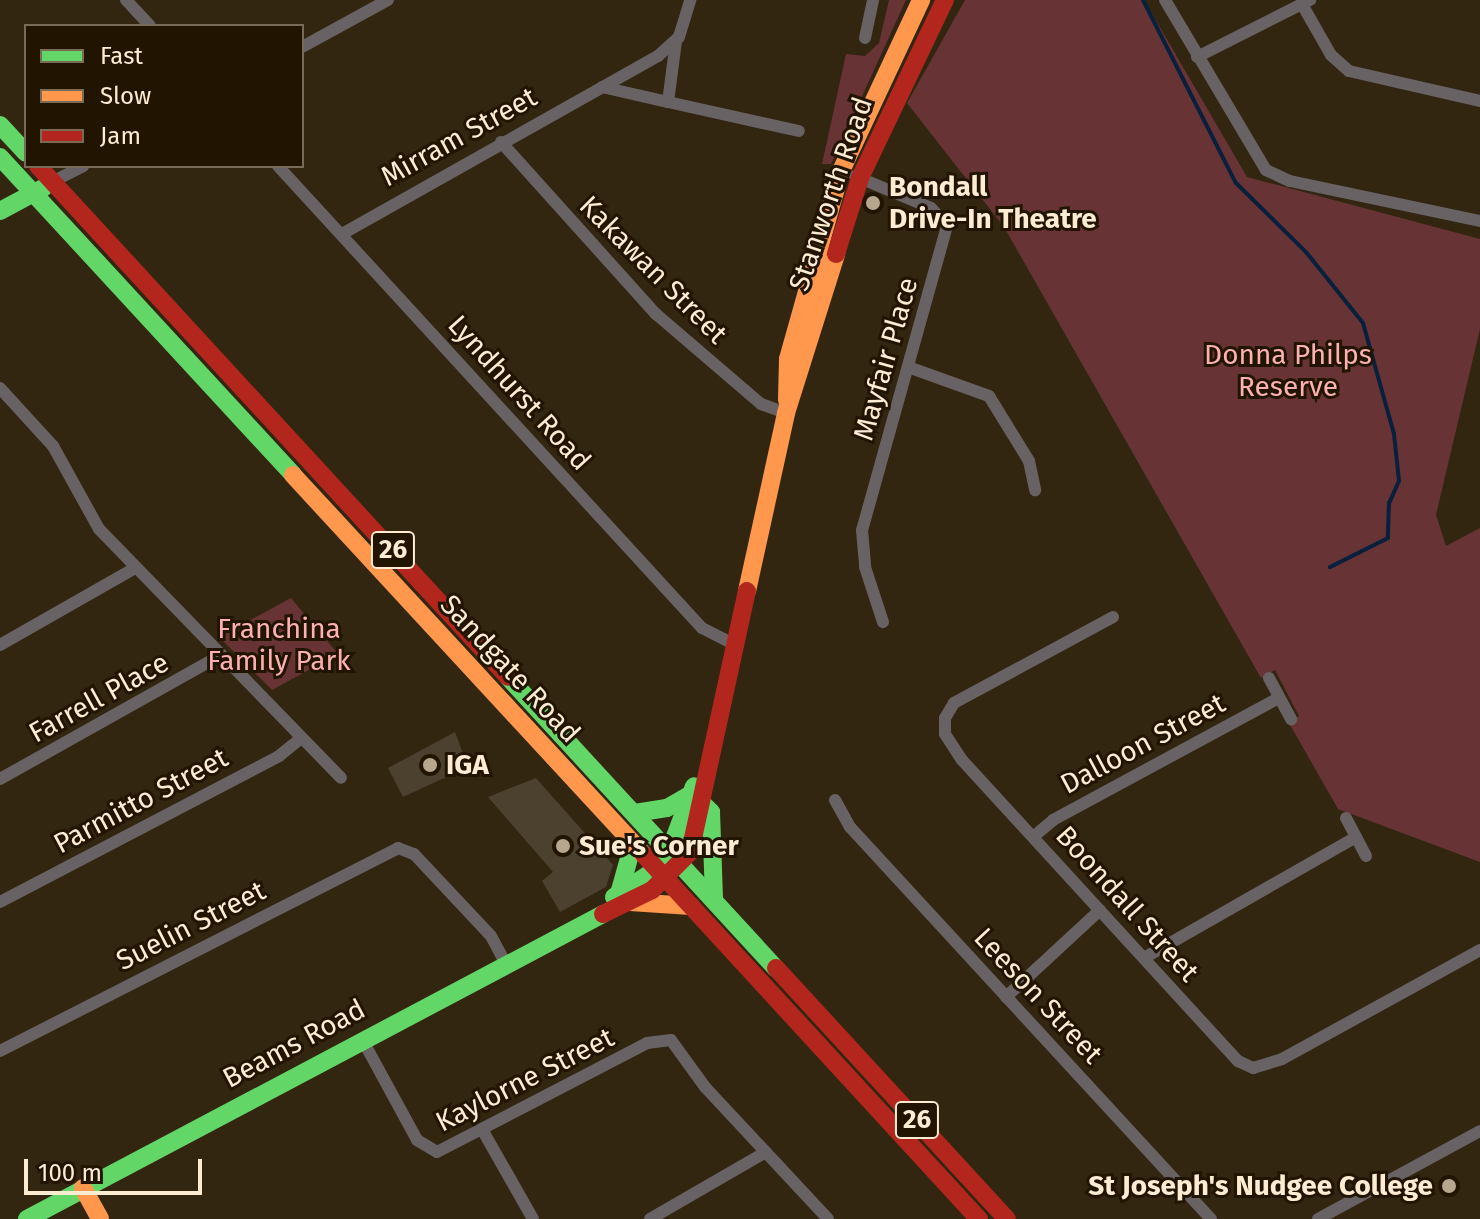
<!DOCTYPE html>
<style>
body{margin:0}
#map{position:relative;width:1480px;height:1219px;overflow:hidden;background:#322611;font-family:"Fira Sans",sans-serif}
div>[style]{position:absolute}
.green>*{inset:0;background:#673334}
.stream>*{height:4px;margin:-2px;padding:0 2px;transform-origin:2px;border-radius:2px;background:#09203d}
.building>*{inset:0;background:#4c402e}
.street>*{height:12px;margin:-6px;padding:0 6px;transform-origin:6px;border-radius:6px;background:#686265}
.fast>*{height:18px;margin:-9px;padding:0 9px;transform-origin:9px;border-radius:9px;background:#63d668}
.slow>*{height:18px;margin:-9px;padding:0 9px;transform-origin:9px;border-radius:9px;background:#ff974d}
.jam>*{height:18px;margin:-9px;padding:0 9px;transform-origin:9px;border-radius:9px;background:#b3261e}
.dots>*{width:22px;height:22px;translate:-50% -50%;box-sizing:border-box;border:4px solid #211502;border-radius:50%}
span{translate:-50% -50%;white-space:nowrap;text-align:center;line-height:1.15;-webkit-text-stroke:6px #211502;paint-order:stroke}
.shield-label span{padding:2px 6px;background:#211502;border:2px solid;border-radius:6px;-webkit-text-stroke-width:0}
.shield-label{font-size:26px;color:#fdebd2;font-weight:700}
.street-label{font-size:28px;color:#fdebd2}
.poi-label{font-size:28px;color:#fdebd2;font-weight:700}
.left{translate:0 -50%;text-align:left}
.right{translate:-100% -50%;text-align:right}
.park-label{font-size:28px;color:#fdb0b3}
.legend{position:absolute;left:24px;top:24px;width:280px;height:144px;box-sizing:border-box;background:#211502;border:2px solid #796b55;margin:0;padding:10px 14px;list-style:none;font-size:24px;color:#fdebd2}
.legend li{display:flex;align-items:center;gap:16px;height:40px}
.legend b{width:40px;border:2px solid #796b55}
.scale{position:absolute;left:24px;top:1159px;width:178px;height:36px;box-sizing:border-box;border:4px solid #fdebd2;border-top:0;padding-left:10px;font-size:24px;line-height:28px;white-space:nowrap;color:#fdebd2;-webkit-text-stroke:6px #211502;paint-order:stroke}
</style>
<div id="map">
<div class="green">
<i style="clip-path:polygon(889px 0,906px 0,831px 164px,822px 164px,846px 54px,865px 56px,879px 43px)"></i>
<i style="clip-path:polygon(965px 0,1144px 0,1247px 177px,1480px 239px,1480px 329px,1436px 515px,1446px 546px,1480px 528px,1480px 862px,1338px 809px,1289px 723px,1299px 716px,1275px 670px,1261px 678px,1004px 227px,907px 103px)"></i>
<i style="clip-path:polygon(291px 598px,338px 654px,272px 690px,219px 637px)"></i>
</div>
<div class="stream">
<i style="left:1143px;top:0;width:205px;rotate:63.1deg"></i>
<i style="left:1236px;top:183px;width:98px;rotate:44.6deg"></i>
<i style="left:1306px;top:252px;width:91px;rotate:51.2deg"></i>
<i style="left:1363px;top:323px;width:115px;rotate:74.4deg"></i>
<i style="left:1394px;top:434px;width:47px;rotate:83.9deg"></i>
<i style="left:1399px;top:481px;width:24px;rotate:114deg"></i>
<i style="left:1389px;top:503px;width:35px;rotate:92deg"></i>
<i style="left:1388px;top:538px;width:65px;rotate:153.4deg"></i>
</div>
<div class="building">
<i style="clip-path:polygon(455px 732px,468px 767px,403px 797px,388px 768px)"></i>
<i style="clip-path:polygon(536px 778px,613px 865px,606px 887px,560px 912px,542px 881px,553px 872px,488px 797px)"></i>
</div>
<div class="street">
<i style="left:126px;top:0;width:35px;rotate:47deg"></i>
<i style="left:1165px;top:0;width:198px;rotate:59.3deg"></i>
<i style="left:1266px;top:170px;width:26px;rotate:25deg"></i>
<i style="left:1290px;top:181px;width:194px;rotate:11.9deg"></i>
<i style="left:1303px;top:6px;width:56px;rotate:60.3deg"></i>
<i style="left:1331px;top:55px;width:24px;rotate:42deg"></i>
<i style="left:1349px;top:71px;width:134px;rotate:12.9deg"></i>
<i style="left:865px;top:38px;width:39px;rotate:-78deg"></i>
<i style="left:302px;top:47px;width:98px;rotate:-28.7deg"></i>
<i style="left:1197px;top:57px;width:127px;rotate:-26.8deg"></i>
<i style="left:602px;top:87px;width:68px;rotate:12.8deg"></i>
<i style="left:668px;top:102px;width:62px;rotate:-82.5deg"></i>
<i style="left:668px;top:102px;width:134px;rotate:12.5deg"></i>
<i style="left:501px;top:142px;width:232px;rotate:48deg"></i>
<i style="left:656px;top:314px;width:138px;rotate:40.6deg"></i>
<i style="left:761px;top:404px;width:27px;rotate:20deg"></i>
<i style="left:278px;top:166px;width:627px;rotate:47.46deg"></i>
<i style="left:702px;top:628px;width:34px;rotate:27deg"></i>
<i style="left:855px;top:176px;width:82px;rotate:22.8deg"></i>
<i style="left:931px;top:208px;width:24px;rotate:48deg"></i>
<i style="left:947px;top:226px;width:316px;rotate:105.6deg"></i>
<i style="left:862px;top:530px;width:37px;rotate:85deg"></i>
<i style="left:865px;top:567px;width:58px;rotate:71.9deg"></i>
<i style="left:52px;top:182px;width:35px;rotate:-27deg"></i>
<i style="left:342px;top:234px;width:363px;rotate:-29.4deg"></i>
<i style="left:658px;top:56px;width:28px;rotate:-42deg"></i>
<i style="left:679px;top:37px;width:39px;rotate:-73deg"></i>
<i style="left:908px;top:367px;width:86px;rotate:19.7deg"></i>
<i style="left:989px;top:396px;width:76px;rotate:58.4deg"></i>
<i style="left:1029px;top:461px;width:30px;rotate:78deg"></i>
<i style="left:0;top:388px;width:79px;rotate:47.6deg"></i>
<i style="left:53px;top:446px;width:95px;rotate:61deg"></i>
<i style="left:99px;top:529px;width:347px;rotate:45.8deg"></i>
<i style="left:1113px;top:617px;width:181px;rotate:151.6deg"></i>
<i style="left:954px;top:703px;width:17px;rotate:121deg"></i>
<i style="left:945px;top:718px;width:16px;rotate:90deg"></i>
<i style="left:945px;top:734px;width:31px;rotate:57deg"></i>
<i style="left:962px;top:760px;width:408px;rotate:47.5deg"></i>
<i style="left:1238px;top:1061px;width:17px;rotate:25deg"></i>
<i style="left:1253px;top:1068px;width:30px;rotate:-17deg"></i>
<i style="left:1282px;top:1059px;width:226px;rotate:-28.8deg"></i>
<i style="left:0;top:645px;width:155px;rotate:-29.7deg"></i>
<i style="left:1269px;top:678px;width:47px;rotate:61.8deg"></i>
<i style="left:0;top:779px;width:251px;rotate:-29.3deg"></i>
<i style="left:835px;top:800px;width:31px;rotate:61deg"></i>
<i style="left:850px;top:827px;width:533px;rotate:47.36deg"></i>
<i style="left:1346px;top:818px;width:43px;rotate:62.2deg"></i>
<i style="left:1033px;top:837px;width:26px;rotate:-40deg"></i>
<i style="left:1053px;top:820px;width:257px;rotate:-28.4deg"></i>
<i style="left:0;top:902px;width:315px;rotate:-27.6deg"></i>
<i style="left:279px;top:756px;width:28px;rotate:-39deg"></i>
<i style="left:1144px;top:958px;width:244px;rotate:-29.7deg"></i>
<i style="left:1006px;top:997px;width:128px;rotate:-42.8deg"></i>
<i style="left:362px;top:1039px;width:115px;rotate:61.4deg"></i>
<i style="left:417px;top:1140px;width:23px;rotate:31deg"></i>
<i style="left:437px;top:1152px;width:237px;rotate:-27.4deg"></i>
<i style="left:647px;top:1043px;width:24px;rotate:-7deg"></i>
<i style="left:671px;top:1040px;width:58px;rotate:54.1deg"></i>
<i style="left:705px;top:1087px;width:180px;rotate:47deg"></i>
<i style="left:0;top:1051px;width:447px;rotate:-27deg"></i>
<i style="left:398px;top:848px;width:17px;rotate:21deg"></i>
<i style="left:414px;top:854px;width:112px;rotate:46.8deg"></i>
<i style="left:491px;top:936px;width:30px;rotate:62deg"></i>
<i style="left:483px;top:1131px;width:101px;rotate:60.4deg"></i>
<i style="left:650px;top:1219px;width:134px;rotate:-30deg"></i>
<i style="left:1318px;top:1219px;width:184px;rotate:-28.5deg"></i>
</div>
<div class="fast">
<i style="left:0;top:125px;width:38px;rotate:47deg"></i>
<i style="left:0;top:157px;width:432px;rotate:47.3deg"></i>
<i style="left:0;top:211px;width:49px;rotate:-28.1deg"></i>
<i style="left:508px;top:677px;width:396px;rotate:47.4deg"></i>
<i style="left:702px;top:803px;width:13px;rotate:45deg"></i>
<i style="left:711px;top:812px;width:86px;rotate:88deg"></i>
<i style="left:635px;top:813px;width:32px;rotate:-9deg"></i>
<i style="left:667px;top:808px;width:28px;rotate:-30deg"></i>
<i style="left:619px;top:894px;width:52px;rotate:-74.4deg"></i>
<i style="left:614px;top:897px;width:42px;rotate:-33.3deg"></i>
<i style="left:649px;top:874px;width:32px;rotate:-49deg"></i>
<i style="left:670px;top:850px;width:68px;rotate:-69.4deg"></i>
<i style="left:27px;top:1219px;width:652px;rotate:-27.9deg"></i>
</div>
<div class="slow">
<i style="left:787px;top:400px;width:41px;rotate:-88.6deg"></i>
<i style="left:788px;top:359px;width:195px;rotate:-74.3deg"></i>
<i style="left:841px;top:171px;width:189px;rotate:-64.9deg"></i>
<i style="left:293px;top:475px;width:517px;rotate:47.27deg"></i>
<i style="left:747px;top:591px;width:182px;rotate:-77.6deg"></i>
<i style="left:786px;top:413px;width:167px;rotate:-72.5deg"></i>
<i style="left:630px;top:902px;width:61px;rotate:3.8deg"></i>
<i style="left:83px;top:1188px;width:35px;rotate:61deg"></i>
</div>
<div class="jam">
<i style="left:38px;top:166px;width:694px;rotate:47.39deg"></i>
<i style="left:836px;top:254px;width:80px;rotate:-72.5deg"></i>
<i style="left:860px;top:178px;width:197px;rotate:-64.5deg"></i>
<i style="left:644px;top:855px;width:495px;rotate:47.4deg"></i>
<i style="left:603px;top:914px;width:55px;rotate:-26.1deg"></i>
<i style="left:652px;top:890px;width:54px;rotate:-45deg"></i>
<i style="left:690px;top:852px;width:267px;rotate:-77.7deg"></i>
<i style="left:776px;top:968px;width:341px;rotate:47.4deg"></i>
</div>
<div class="dots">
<i style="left:873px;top:203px;background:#b6a68e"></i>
<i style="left:430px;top:765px;background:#b6a68e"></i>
<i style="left:563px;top:846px;background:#b6a68e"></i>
<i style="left:1449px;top:1186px;background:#b6a68e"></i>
</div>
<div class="shield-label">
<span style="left:393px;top:550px">26</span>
<span style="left:917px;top:1120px">26</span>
</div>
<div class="street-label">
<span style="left:459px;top:137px;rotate:-29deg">Mirram Street</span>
<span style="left:831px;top:194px;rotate:-71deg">Stanworth Road</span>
<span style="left:653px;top:270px;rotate:45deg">Kakawan Street</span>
<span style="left:886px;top:359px;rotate:-74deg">Mayfair Place</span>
<span style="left:519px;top:393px;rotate:48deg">Lyndhurst Road</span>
<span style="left:510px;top:669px;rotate:47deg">Sandgate Road</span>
<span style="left:99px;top:698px;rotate:-29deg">Farrell Place</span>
<span style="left:1143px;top:744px;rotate:-28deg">Dalloon Street</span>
<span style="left:141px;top:801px;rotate:-28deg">Parmitto Street</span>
<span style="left:1127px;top:904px;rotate:48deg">Boondall Street</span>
<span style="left:191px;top:926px;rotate:-27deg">Suelin Street</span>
<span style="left:1038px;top:996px;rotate:47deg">Leeson Street</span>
<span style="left:294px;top:1044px;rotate:-28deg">Beams Road</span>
<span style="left:525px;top:1080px;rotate:-27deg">Kaylorne Street</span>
</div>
<div class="poi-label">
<span class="left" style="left:889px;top:203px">Bondall<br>Drive-In Theatre</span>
<span class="left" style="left:446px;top:765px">IGA</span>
<span class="left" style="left:579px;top:846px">Sue's Corner</span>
<span class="right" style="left:1433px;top:1186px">St Joseph's Nudgee College</span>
</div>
<div class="park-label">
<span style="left:1288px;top:371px">Donna Philps<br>Reserve</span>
<span style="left:279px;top:645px">Franchina<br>Family Park</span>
</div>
<ul class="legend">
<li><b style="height:10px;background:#63d668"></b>Fast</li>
<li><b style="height:10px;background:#ff974d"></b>Slow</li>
<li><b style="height:10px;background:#b3261e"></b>Jam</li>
</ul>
<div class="scale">100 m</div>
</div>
